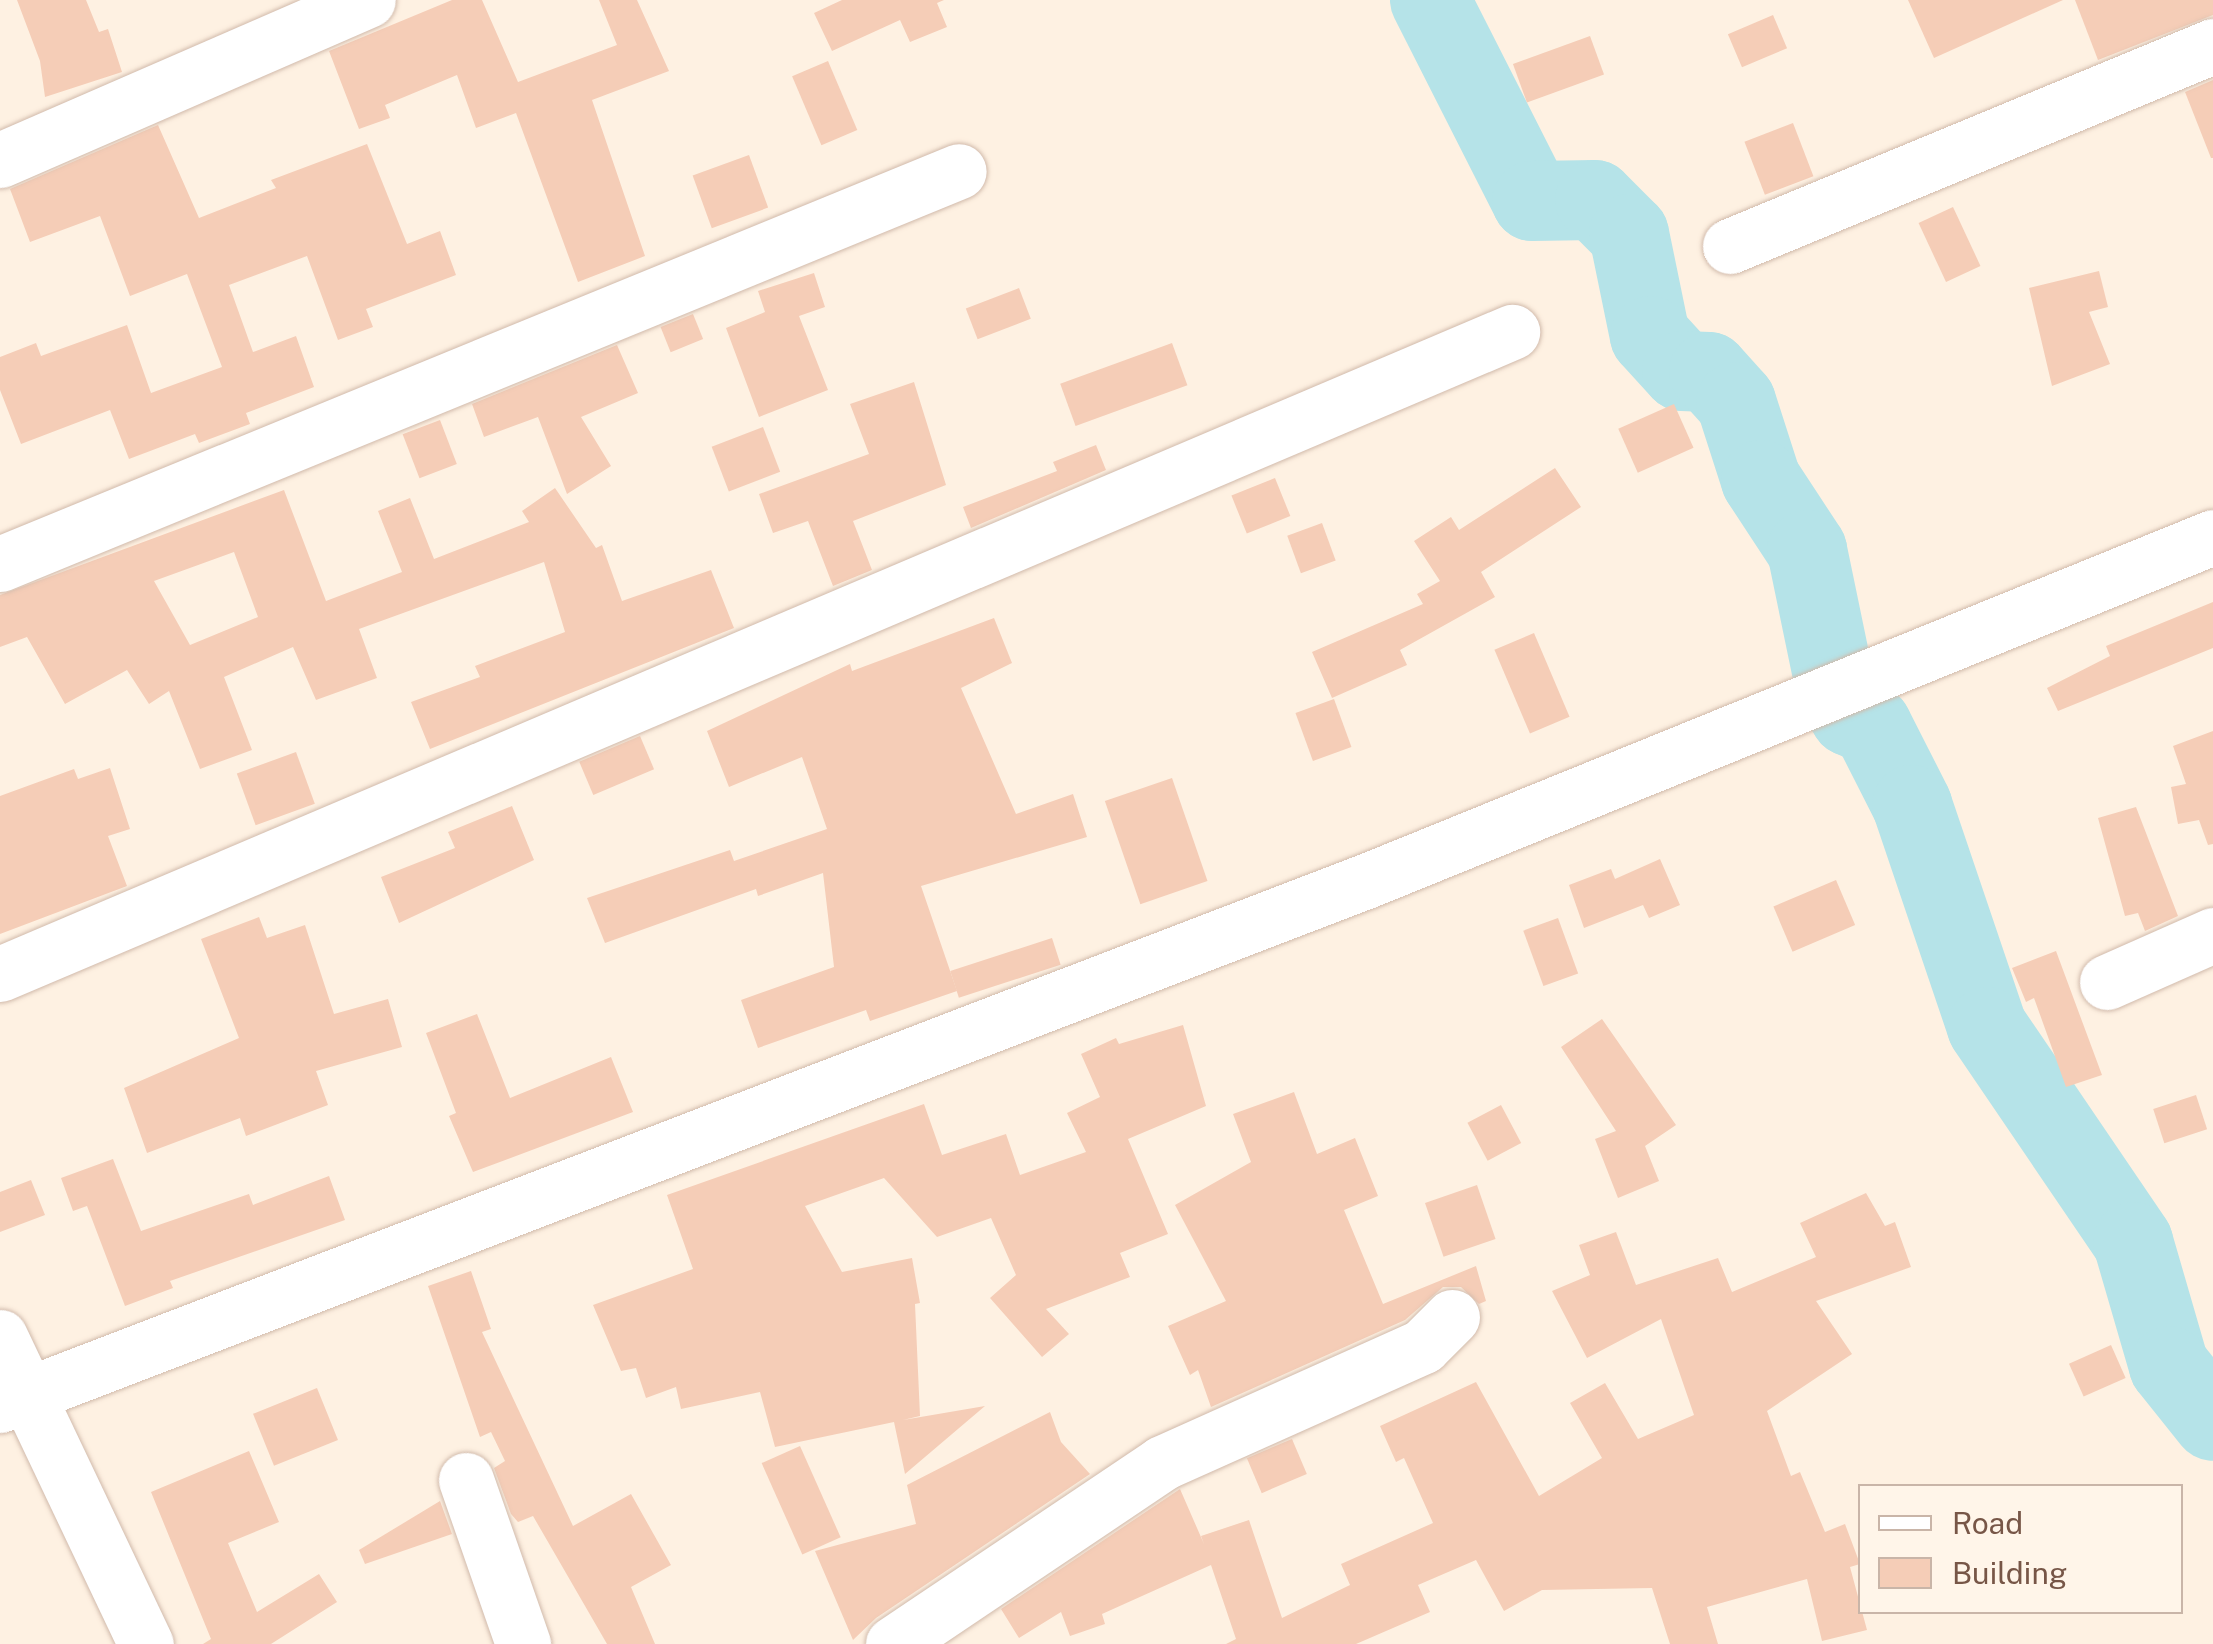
<!DOCTYPE html>
<style>
body{margin:0}
#map{position:relative;width:2213px;height:1644px;overflow:hidden;background:#fef1e2;font-family:"Public Sans",sans-serif}
div>[style]{position:absolute}
.river>*{height:80px;margin:-40px;padding:0 40px;transform-origin:40px;border-radius:40px;background:#b5e3e8}
.building>*{inset:0;background:#f5cdb7;transform-origin:0 0}
.roads{filter:drop-shadow(0 0 2px #d1baab) drop-shadow(0 0 2px #d1baab)}
.minor>*{height:55px;margin:-27.5px;padding:0 27.5px;transform-origin:27.5px;border-radius:27.5px;background:#fff}
span{translate:-50% -50%;white-space:nowrap;text-align:center;line-height:1.15;-webkit-text-stroke:8px #fff5e9;paint-order:stroke}
.legend{position:absolute;left:1858px;top:1484px;width:325px;height:130px;box-sizing:border-box;background:#fff5e9;border:2px solid #c9b5a8;margin:0;padding:12px 18px;list-style:none;font-size:30px;color:#775647}
.legend li{display:flex;align-items:center;gap:20px;height:50px}
.legend b{width:50px;border:2px solid #c9b5a8}
</style>
<div id="map">
<div class="river">
<i style="left:1430px;top:0;width:225px;rotate:63.1deg"></i>
<i style="left:1532px;top:201px;width:63px;rotate:-0.9deg"></i>
<i style="left:1595px;top:200px;width:48px;rotate:45deg"></i>
<i style="left:1629px;top:234px;width:104px;rotate:78.4deg"></i>
<i style="left:1650px;top:336px;width:47px;rotate:47.6deg"></i>
<i style="left:1682px;top:371px;width:27px;rotate:2deg"></i>
<i style="left:1709px;top:372px;width:40px;rotate:48deg"></i>
<i style="left:1736px;top:402px;width:82px;rotate:72.2deg"></i>
<i style="left:1761px;top:480px;width:84px;rotate:56.7deg"></i>
<i style="left:1807px;top:550px;width:148px;rotate:78.3deg"></i>
<i style="left:1837px;top:695px;width:25px;rotate:58deg"></i>
<i style="left:1850px;top:716px;width:24px;rotate:24deg"></i>
<i style="left:1872px;top:726px;width:89px;rotate:63.1deg"></i>
<i style="left:1912px;top:805px;width:234px;rotate:71.3deg"></i>
<i style="left:1987px;top:1027px;width:260px;rotate:55.8deg"></i>
<i style="left:2133px;top:1242px;width:129px;rotate:73.8deg"></i>
<i style="left:2169px;top:1366px;width:70px;rotate:51.3deg"></i>
</div>
<div class="building">
<i style="clip-path:polygon(17px 0,86px 0,99px 32px,108px 29px,122px 72px,45px 97px,40px 61px)"></i>
<i style="clip-path:polygon(452px 0,482px 0,518px 82px,617px 45px,599px 0,637px 0,669px 71px,592px 100px,645px 256px,578px 282px,516px 113px,476px 128px,457px 75px,385px 105px,390px 118px,359px 129px,329px 51px)"></i>
<i style="clip-path:polygon(842px 0,944px 0,937px 3px,947px 27px,910px 42px,900px 20px,832px 51px,814px 13px)"></i>
<i style="clip-path:polygon(1908px 0,2063px 0,1934px 58px)"></i>
<i style="clip-path:polygon(2075px 0,2213px 0,2213px 15px,2098px 60px)"></i>
<i style="left:1773px;top:15px;width:36px;height:49px;rotate:67deg"></i>
<i style="left:1590px;top:36px;width:41px;height:82px;rotate:70deg"></i>
<i style="left:828px;top:61px;width:75px;height:39px;rotate:67deg"></i>
<i style="clip-path:polygon(2213px 80px,2213px 158px,2211px 158px,2185px 92px)"></i>
<i style="left:1793px;top:123px;width:57px;height:52px;rotate:69deg"></i>
<i style="clip-path:polygon(158px 125px,199px 218px,276px 188px,271px 180px,367px 144px,407px 244px,440px 231px,456px 275px,366px 309px,373px 327px,338px 340px,307px 256px,229px 285px,253px 352px,296px 336px,314px 387px,246px 413px,250px 424px,199px 443px,195px 434px,129px 459px,110px 410px,21px 444px,0 390px,0 357px,36px 343px,41px 356px,127px 325px,151px 393px,222px 367px,187px 274px,130px 296px,100px 216px,30px 242px,10px 189px)"></i>
<i style="left:749px;top:155px;width:56px;height:60px;rotate:70deg"></i>
<i style="left:1953px;top:207px;width:65px;height:38px;rotate:65deg"></i>
<i style="clip-path:polygon(2099px 271px,2108px 307px,2089px 312px,2110px 364px,2052px 386px,2029px 288px)"></i>
<i style="clip-path:polygon(814px 273px,825px 307px,799px 316px,828px 390px,759px 417px,726px 328px,765px 312px,758px 291px)"></i>
<i style="left:1019px;top:288px;width:33px;height:57px;rotate:69deg"></i>
<i style="left:693px;top:314px;width:27px;height:35px;rotate:68deg"></i>
<i style="left:1172px;top:343px;width:45px;height:119px;rotate:70deg"></i>
<i style="clip-path:polygon(617px 345px,638px 393px,581px 417px,611px 466px,567px 494px,538px 417px,484px 437px,472px 404px)"></i>
<i style="clip-path:polygon(914px 382px,946px 485px,853px 521px,872px 570px,833px 586px,808px 521px,773px 533px,759px 494px,869px 454px,850px 404px)"></i>
<i style="left:1674px;top:404px;width:48px;height:61px;rotate:66deg"></i>
<i style="left:440px;top:420px;width:47px;height:40px;rotate:69deg"></i>
<i style="left:763px;top:427px;width:48px;height:55px;rotate:69deg"></i>
<i style="clip-path:polygon(1096px 445px,1106px 470px,971px 528px,963px 507px,1057px 471px,1053px 462px)"></i>
<i style="clip-path:polygon(1555px 468px,1581px 507px,1481px 572px,1495px 597px,1400px 650px,1407px 665px,1332px 698px,1312px 652px,1423px 604px,1417px 594px,1440px 581px,1414px 541px,1451px 517px,1459px 530px)"></i>
<i style="left:1275px;top:478px;width:41px;height:47px;rotate:68deg"></i>
<i style="clip-path:polygon(evenodd,555px 488px,596px 548px,602px 545px,622px 601px,711px 570px,734px 628px,430px 749px,411px 702px,480px 677px,475px 666px,565px 632px,544px 562px,359px 629px,377px 678px,316px 700px,293px 647px,224px 677px,252px 750px,200px 769px,169px 691px,149px 704px,127px 670px,65px 704px,27px 637px,0 647px,0 595px,284px 490px,326px 601px,402px 572px,378px 511px,410px 498px,434px 559px,529px 522px,522px 511px,555px 488px,234px 552px,258px 617px,190px 645px,154px 581px,234px 552px)"></i>
<i style="left:1322px;top:523px;width:40px;height:37px;rotate:70deg"></i>
<i style="clip-path:polygon(2213px 602px,2213px 648px,2058px 711px,2047px 688px,2110px 656px,2106px 646px)"></i>
<i style="clip-path:polygon(994px 618px,1012px 663px,961px 688px,1016px 814px,1073px 794px,1087px 837px,921px 886px,957px 991px,870px 1021px,866px 1010px,758px 1048px,741px 1000px,834px 967px,823px 873px,758px 896px,756px 889px,605px 943px,587px 898px,730px 850px,734px 861px,827px 829px,802px 757px,729px 787px,707px 731px,850px 664px,852px 671px)"></i>
<i style="left:1534px;top:633px;width:91px;height:43px;rotate:67deg"></i>
<i style="left:1334px;top:699px;width:51px;height:41px;rotate:70deg"></i>
<i style="clip-path:polygon(2213px 731px,2213px 844px,2208px 845px,2199px 820px,2178px 824px,2171px 787px,2186px 784px,2173px 746px)"></i>
<i style="left:640px;top:736px;width:36px;height:66px;rotate:67deg"></i>
<i style="left:296px;top:752px;width:55px;height:63px;rotate:70deg"></i>
<i style="clip-path:polygon(110px 768px,130px 829px,108px 836px,127px 886px,0 934px,0 796px,74px 769px,78px 779px)"></i>
<i style="left:1172px;top:778px;width:109px;height:71px;rotate:71deg"></i>
<i style="clip-path:polygon(512px 806px,534px 860px,399px 923px,381px 877px,455px 848px,448px 832px)"></i>
<i style="clip-path:polygon(2136px 807px,2178px 916px,2145px 931px,2138px 913px,2125px 916px,2098px 818px)"></i>
<i style="clip-path:polygon(1660px 859px,1680px 905px,1649px 918px,1643px 905px,1584px 928px,1569px 885px,1611px 869px,1615px 879px)"></i>
<i style="left:1836px;top:880px;width:49px;height:68px;rotate:67deg"></i>
<i style="clip-path:polygon(259px 917px,267px 938px,305px 925px,334px 1014px,388px 999px,402px 1047px,316px 1071px,328px 1105px,246px 1136px,240px 1118px,147px 1153px,124px 1088px,239px 1038px,201px 939px)"></i>
<i style="left:1558px;top:918px;width:59px;height:37px;rotate:70deg"></i>
<i style="left:1052px;top:938px;width:28px;height:107px;rotate:72deg"></i>
<i style="clip-path:polygon(2056px 951px,2102px 1075px,2066px 1087px,2034px 998px,2026px 1002px,2012px 968px)"></i>
<i style="clip-path:polygon(477px 1014px,510px 1098px,611px 1057px,633px 1112px,473px 1172px,449px 1116px,456px 1113px,426px 1033px)"></i>
<i style="clip-path:polygon(1602px 1019px,1676px 1125px,1645px 1146px,1659px 1181px,1618px 1198px,1595px 1139px,1616px 1131px,1561px 1047px)"></i>
<i style="clip-path:polygon(1183px 1025px,1206px 1106px,1128px 1139px,1168px 1234px,1120px 1253px,1130px 1277px,1046px 1309px,1069px 1334px,1042px 1357px,990px 1298px,1016px 1275px,991px 1218px,937px 1237px,884px 1178px,805px 1206px,842px 1272px,912px 1258px,920px 1303px,915px 1304px,920px 1416px,903px 1420px,985px 1406px,905px 1474px,894px 1422px,775px 1447px,760px 1392px,681px 1409px,676px 1387px,646px 1398px,636px 1368px,621px 1371px,593px 1305px,693px 1269px,667px 1195px,924px 1104px,942px 1155px,1006px 1134px,1020px 1175px,1086px 1152px,1067px 1113px,1100px 1097px,1081px 1054px,1116px 1038px,1119px 1044px)"></i>
<i style="clip-path:polygon(1294px 1092px,1317px 1154px,1355px 1138px,1378px 1196px,1344px 1210px,1383px 1304px,1476px 1266px,1486px 1301px,1479px 1304px,1461px 1287px,1443px 1287px,1405px 1320px,1211px 1407px,1198px 1370px,1190px 1375px,1168px 1326px,1226px 1301px,1175px 1205px,1251px 1162px,1233px 1114px)"></i>
<i style="left:2196px;top:1095px;width:36px;height:45px;rotate:72deg"></i>
<i style="left:1501px;top:1105px;width:43px;height:38px;rotate:62deg"></i>
<i style="clip-path:polygon(113px 1159px,141px 1231px,249px 1194px,253px 1205px,329px 1176px,345px 1220px,170px 1281px,173px 1288px,125px 1306px,87px 1206px,73px 1211px,61px 1178px)"></i>
<i style="clip-path:polygon(31px 1180px,45px 1215px,0 1232px,0 1192px)"></i>
<i style="left:1477px;top:1185px;width:57px;height:55px;rotate:71deg"></i>
<i style="clip-path:polygon(1866px 1193px,1885px 1226px,1895px 1222px,1911px 1267px,1816px 1301px,1852px 1354px,1767px 1411px,1791px 1476px,1800px 1472px,1825px 1532px,1845px 1524px,1860px 1564px,1850px 1567px,1867px 1630px,1822px 1641px,1807px 1579px,1707px 1607px,1718px 1644px,1670px 1644px,1652px 1588px,1542px 1590px,1504px 1611px,1476px 1560px,1418px 1585px,1430px 1612px,1356px 1644px,1226px 1644px,1236px 1639px,1211px 1565px,1102px 1614px,1105px 1624px,1070px 1636px,1061px 1612px,1019px 1638px,1001px 1609px,1180px 1489px,1204px 1544px,1201px 1536px,1249px 1520px,1282px 1618px,1350px 1585px,1341px 1564px,1433px 1523px,1404px 1458px,1396px 1462px,1380px 1426px,1476px 1382px,1539px 1496px,1602px 1458px,1570px 1403px,1605px 1383px,1638px 1439px,1694px 1415px,1661px 1319px,1587px 1358px,1552px 1291px,1590px 1275px,1579px 1245px,1616px 1232px,1636px 1285px,1718px 1258px,1732px 1292px,1816px 1257px,1800px 1223px)"></i>
<i style="clip-path:polygon(471px 1271px,491px 1329px,482px 1332px,573px 1526px,631px 1494px,671px 1565px,631px 1587px,655px 1644px,607px 1644px,533px 1516px,518px 1522px,511px 1514px,494px 1468px,505px 1461px,491px 1432px,480px 1437px,428px 1286px)"></i>
<i style="left:2111px;top:1345px;width:36px;height:46px;rotate:66deg"></i>
<i style="left:317px;top:1388px;width:56px;height:69px;rotate:68deg"></i>
<i style="clip-path:polygon(1050px 1412px,1061px 1442px,1090px 1474px,876px 1618px,853px 1640px,815px 1551px,916px 1524px,907px 1485px)"></i>
<i style="left:1292px;top:1439px;width:38px;height:49px;rotate:67deg"></i>
<i style="left:800px;top:1446px;width:100px;height:42px;rotate:66deg"></i>
<i style="clip-path:polygon(249px 1451px,279px 1522px,228px 1543px,257px 1612px,319px 1574px,337px 1602px,271px 1644px,203px 1644px,211px 1639px,151px 1492px)"></i>
<i style="clip-path:polygon(440px 1501px,452px 1534px,365px 1564px,359px 1550px)"></i>
</div>
<div class="roads">
<div class="minor">
<i style="left:0;top:160px;width:401px;rotate:-23.5deg"></i>
<i style="left:1730px;top:246px;width:523px;rotate:-22.49deg"></i>
<i style="left:0;top:564px;width:1036px;rotate:-22.28deg"></i>
<i style="left:0;top:974px;width:1643px;rotate:-23.01deg"></i>
<i style="left:2107px;top:982px;width:116px;rotate:-23.9deg"></i>
<i style="left:0;top:1337px;width:340px;rotate:64.6deg"></i>
<i style="left:0;top:1405px;width:1463px;rotate:-20.99deg"></i>
<i style="left:1366px;top:881px;width:914px;rotate:-22.1deg"></i>
<i style="left:466px;top:1480px;width:174px;rotate:70.8deg"></i>
<i style="left:893px;top:1644px;width:324px;rotate:-33.9deg"></i>
<i style="left:1162px;top:1463px;width:286px;rotate:-24.1deg"></i>
<i style="left:1423px;top:1346px;width:41px;rotate:-45deg"></i>
</div>
</div>
<ul class="legend">
<li><b style="height:12px;background:#fff"></b>Road</li>
<li><b style="height:28px;background:#f5cdb7"></b>Building</li>
</ul>
</div>
